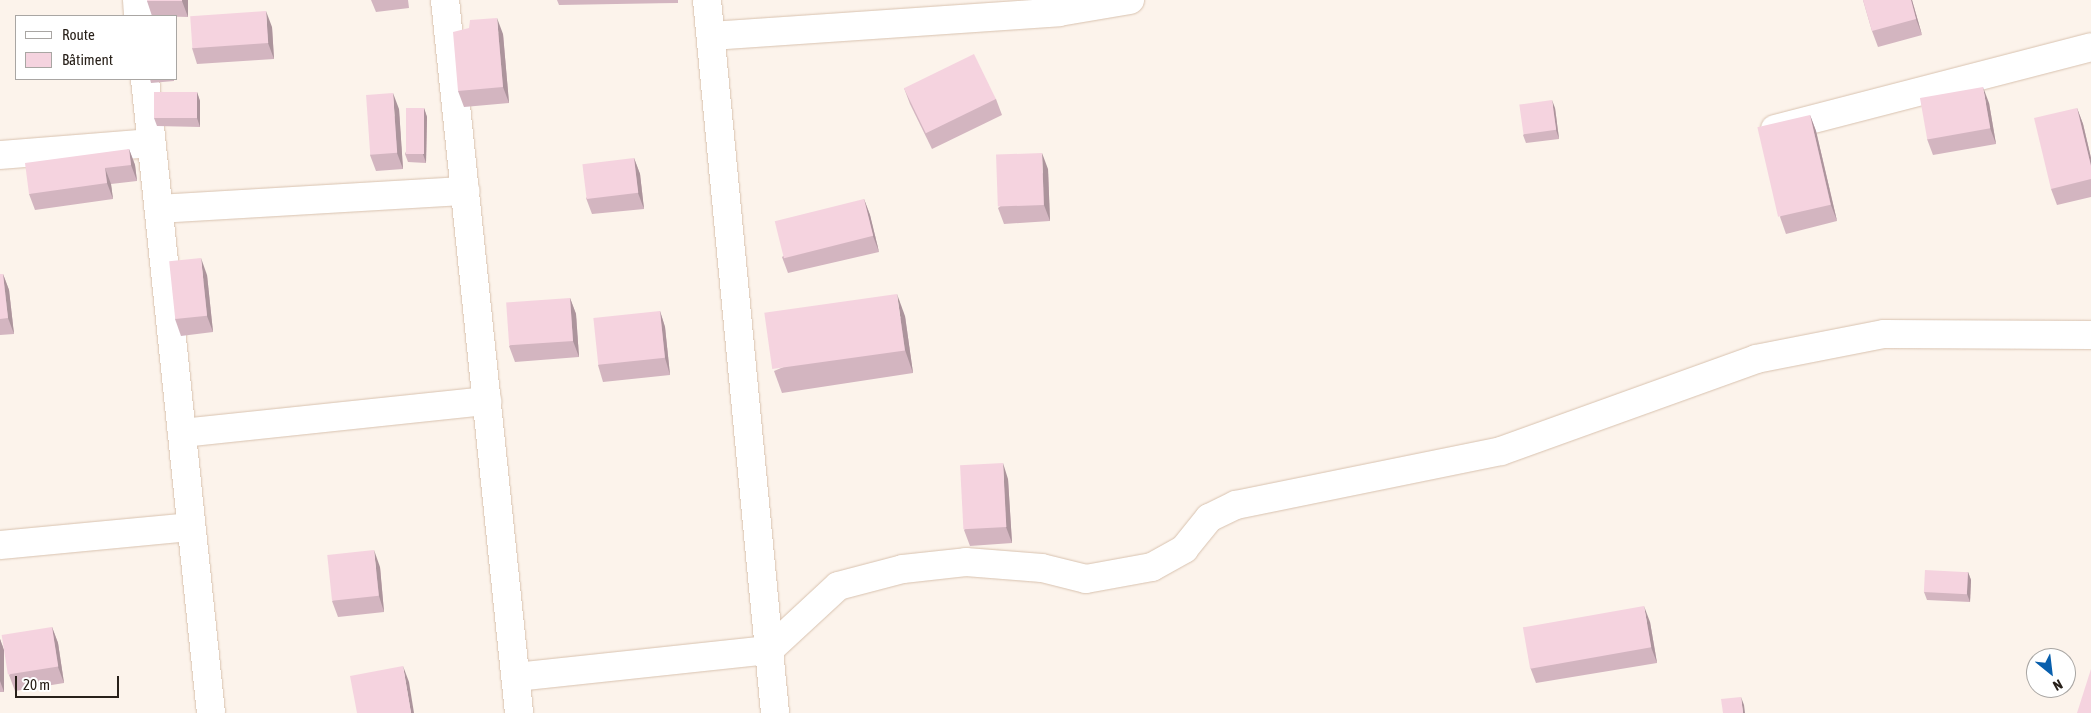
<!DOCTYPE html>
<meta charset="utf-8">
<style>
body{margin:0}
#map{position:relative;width:2091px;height:713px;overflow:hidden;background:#fcf3eb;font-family:"Asap Condensed",sans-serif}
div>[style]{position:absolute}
.roads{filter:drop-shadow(0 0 1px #d8c2af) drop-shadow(0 0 1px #d8c2af)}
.minor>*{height:28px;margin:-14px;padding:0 14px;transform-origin:14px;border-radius:14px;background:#fff}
.wall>*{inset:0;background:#d3b5c0}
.shaded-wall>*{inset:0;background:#ac949c}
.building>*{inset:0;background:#f5d3df;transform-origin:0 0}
span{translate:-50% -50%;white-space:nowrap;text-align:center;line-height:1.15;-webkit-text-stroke:4px #fff;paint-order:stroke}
.legend{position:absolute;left:15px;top:15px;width:162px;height:65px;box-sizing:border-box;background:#fff;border:1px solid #a9a6a3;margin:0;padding:6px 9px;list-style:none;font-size:15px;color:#282019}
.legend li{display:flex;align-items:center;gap:10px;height:25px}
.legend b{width:25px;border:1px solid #a9a6a3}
.north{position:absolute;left:2026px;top:648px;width:50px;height:50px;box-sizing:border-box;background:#fff;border:1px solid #a9a6a3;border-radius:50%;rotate:151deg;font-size:14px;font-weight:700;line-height:20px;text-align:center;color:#282019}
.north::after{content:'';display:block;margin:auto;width:18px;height:22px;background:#085fad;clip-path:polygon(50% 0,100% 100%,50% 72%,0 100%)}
.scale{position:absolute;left:15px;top:676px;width:104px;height:22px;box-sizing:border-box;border:2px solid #282019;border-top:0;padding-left:6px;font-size:15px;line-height:18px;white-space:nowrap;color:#282019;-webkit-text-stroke:4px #fff;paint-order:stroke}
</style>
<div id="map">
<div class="roads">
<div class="minor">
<i style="left:137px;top:0;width:16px;rotate:86deg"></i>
<i style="left:445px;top:0;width:717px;rotate:84.07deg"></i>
<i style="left:707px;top:0;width:716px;rotate:84.55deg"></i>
<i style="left:711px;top:36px;width:349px;rotate:-3.9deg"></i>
<i style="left:1059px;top:12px;width:72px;rotate:-9.6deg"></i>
<i style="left:145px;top:79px;width:637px;rotate:84.06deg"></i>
<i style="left:1775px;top:129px;width:326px;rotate:-14.5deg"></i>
<i style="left:0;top:155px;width:151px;rotate:-4.5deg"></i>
<i style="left:159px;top:209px;width:307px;rotate:-3.4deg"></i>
<i style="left:182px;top:433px;width:307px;rotate:-6deg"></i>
<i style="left:0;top:545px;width:192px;rotate:-5.4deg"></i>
<i style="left:516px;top:677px;width:254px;rotate:-6.1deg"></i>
<i style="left:769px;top:650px;width:94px;rotate:-42.8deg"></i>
<i style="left:838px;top:586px;width:67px;rotate:-14.7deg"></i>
<i style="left:903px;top:569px;width:63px;rotate:-6.3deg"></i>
<i style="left:966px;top:562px;width:76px;rotate:4.5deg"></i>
<i style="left:1042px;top:568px;width:45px;rotate:14deg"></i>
<i style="left:1086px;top:579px;width:67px;rotate:-10.3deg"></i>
<i style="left:1152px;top:567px;width:37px;rotate:-29deg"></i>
<i style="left:1184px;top:549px;width:40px;rotate:-51deg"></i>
<i style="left:1209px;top:518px;width:30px;rotate:-26deg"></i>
<i style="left:1236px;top:505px;width:270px;rotate:-11.5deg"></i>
<i style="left:1501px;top:451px;width:271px;rotate:-19.8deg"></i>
<i style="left:1756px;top:359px;width:130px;rotate:-11.1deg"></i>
<i style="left:1884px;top:334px;width:207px;rotate:0.3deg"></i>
</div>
</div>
<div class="wall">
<i style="clip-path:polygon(188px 0,188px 17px,152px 16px,147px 1px)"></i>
<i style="clip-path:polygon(371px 0,408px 0,409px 8px,376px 12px)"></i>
<i style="clip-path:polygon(557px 0,678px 0,678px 3px,559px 5px)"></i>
<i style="clip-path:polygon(1863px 0,1912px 0,1922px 35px,1878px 47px,1872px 31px)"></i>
<i style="clip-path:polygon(272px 27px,274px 59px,197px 64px,192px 48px)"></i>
<i style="clip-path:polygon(469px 28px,503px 34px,509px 103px,464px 107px,458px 91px)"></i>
<i style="clip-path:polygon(150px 79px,174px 79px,174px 81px,151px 83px)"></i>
<i style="clip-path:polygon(904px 88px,996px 99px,1002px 115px,932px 149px,910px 104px)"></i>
<i style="clip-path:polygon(197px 92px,200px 101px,200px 127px,157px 126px,154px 118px)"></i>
<i style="clip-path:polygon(1989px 103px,1996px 144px,1933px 155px,1927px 139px)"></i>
<i style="clip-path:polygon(424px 108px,427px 117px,426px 163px,408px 162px,405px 154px)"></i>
<i style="clip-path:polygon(1555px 108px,1559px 139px,1526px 143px,1523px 135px)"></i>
<i style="clip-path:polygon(2077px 108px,2083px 124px,2091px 158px,2091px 197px,2057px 205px,2051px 189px)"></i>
<i style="clip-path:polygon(399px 109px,403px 169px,376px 171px,370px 155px)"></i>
<i style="clip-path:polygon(1810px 115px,1816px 131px,1837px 221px,1786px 234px,1780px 217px)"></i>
<i style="clip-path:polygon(129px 149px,135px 165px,137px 181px,111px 184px,113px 199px,35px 210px,29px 194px)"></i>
<i style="clip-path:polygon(634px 158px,640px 174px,644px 209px,592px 214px,586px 198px)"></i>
<i style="clip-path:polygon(1048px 169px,1050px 221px,1004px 224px,998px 208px)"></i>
<i style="clip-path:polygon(864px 199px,870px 215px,879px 252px,788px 273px,782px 257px)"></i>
<i style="clip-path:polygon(0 274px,3px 274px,9px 290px,14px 334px,0 335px)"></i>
<i style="clip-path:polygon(207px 275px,213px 332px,181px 336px,175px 319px)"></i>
<i style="clip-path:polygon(570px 298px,576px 314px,579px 357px,515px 362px,509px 346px)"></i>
<i style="clip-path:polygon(660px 311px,665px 327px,670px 375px,603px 382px,598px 365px)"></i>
<i style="clip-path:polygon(905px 316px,913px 373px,782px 393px,774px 371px)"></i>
<i style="clip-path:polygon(1008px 479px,1012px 543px,970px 546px,964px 530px)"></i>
<i style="clip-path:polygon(380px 567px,384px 612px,338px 617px,332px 601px)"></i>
<i style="clip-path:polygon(1968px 572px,1971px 580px,1970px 602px,1927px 600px,1924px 592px)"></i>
<i style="clip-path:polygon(1650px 622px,1657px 663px,1536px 683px,1530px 667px)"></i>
<i style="clip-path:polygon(52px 627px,58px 643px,64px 683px,15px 691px,9px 675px)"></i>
<i style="clip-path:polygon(0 639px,4px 650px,4px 692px,0 692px)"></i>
</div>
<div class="shaded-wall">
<i style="clip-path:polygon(182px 0,188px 0,188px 17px,182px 1px)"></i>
<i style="clip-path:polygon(1911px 0,1912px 0,1922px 35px,1916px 19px)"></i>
<i style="clip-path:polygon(266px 11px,272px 27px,274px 59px,268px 43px)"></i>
<i style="clip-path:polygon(497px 18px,503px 34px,509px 103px,503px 87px)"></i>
<i style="clip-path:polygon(1983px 87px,1989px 103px,1996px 144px,1990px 128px)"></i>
<i style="clip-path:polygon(197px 92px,200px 101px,200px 127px,197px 118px)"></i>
<i style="clip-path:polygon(393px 93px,399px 109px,403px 169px,397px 153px)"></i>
<i style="clip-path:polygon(1552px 100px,1555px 108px,1559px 139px,1556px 130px)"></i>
<i style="clip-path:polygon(424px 108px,427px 117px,426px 163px,423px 154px)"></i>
<i style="clip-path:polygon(2077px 108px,2083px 124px,2091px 158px,2091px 166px)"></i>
<i style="clip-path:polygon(1810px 115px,1816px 131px,1837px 221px,1831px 205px)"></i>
<i style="clip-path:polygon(129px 149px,135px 165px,137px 181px,131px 165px)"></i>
<i style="clip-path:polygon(1042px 153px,1048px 169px,1050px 221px,1044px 205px)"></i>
<i style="clip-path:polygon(634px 158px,640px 174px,644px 209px,638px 193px)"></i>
<i style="clip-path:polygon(105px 168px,111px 184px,113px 199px,107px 183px)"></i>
<i style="clip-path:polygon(864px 199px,870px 215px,879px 252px,873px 236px)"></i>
<i style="clip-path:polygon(201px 258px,207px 275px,213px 332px,207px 316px)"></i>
<i style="clip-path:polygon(3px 274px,9px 290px,14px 334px,8px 318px)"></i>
<i style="clip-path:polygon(897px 294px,905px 316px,913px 373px,905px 350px)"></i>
<i style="clip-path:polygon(570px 298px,576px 314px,579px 357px,573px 341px)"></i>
<i style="clip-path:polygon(660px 311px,665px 327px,670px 375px,665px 358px)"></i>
<i style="clip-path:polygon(1003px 463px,1008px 479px,1012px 543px,1006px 527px)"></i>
<i style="clip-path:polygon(374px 550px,380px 567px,384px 612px,379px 596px)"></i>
<i style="clip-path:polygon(1968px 572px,1971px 580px,1970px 602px,1967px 594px)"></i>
<i style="clip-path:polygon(1644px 606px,1650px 622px,1657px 663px,1651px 647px)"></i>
<i style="clip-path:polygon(52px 627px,58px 643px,64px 683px,58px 667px)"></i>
<i style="clip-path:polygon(0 639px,4px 650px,4px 692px,0 681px)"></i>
<i style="clip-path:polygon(403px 666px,409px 682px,414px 713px,411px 713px)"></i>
<i style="clip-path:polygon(1741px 697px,1744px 705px,1745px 713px,1743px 713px)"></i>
</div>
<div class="building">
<i style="left:147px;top:0;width:35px;height:1px"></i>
<i style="clip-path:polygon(1863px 0,1911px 0,1916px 19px,1872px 31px)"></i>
<i style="left:266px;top:11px;width:32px;height:76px;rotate:86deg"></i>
<i style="clip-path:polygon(497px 18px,503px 87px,458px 91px,453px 32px,469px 28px,470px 20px)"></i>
<i style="left:974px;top:54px;width:50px;height:78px;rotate:64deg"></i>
<i style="left:1983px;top:87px;width:42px;height:64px;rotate:80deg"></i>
<i style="left:154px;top:92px;width:43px;height:26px"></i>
<i style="left:393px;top:93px;width:60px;height:27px;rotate:86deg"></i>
<i style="left:1552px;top:100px;width:30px;height:33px;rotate:82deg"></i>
<i style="left:406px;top:108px;width:18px;height:46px"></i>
<i style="clip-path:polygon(2077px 108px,2091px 166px,2091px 179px,2051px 189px,2034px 118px)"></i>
<i style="left:1810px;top:115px;width:92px;height:54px;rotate:77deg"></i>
<i style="clip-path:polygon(129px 149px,131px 165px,105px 168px,107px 183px,29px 194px,25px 163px)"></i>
<i style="left:1042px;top:153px;width:52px;height:46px;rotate:88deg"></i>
<i style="left:634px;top:158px;width:35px;height:52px;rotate:83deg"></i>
<i style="left:864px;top:199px;width:38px;height:92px;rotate:76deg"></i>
<i style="left:201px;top:258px;width:58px;height:32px;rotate:84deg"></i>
<i style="clip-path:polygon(0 274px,3px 274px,8px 318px,0 319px)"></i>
<i style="left:897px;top:294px;width:57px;height:134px;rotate:82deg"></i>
<i style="left:570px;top:298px;width:43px;height:64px;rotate:86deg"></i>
<i style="left:660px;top:311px;width:47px;height:67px;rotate:84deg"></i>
<i style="left:1003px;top:463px;width:64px;height:43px;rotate:87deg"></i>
<i style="left:374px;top:550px;width:46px;height:47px;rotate:84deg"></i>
<i style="left:1925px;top:570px;width:43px;height:22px;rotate:3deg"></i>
<i style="left:1644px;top:606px;width:42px;height:123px;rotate:80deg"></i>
<i style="left:52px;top:627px;width:40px;height:51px;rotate:81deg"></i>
<i style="clip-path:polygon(403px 666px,411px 713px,357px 713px,350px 676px)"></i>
<i style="clip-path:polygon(2091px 669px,2091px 713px,2077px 713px)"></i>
<i style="clip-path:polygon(1741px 697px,1743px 713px,1723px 713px,1721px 699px)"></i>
</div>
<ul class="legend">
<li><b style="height:6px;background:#fff"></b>Route</li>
<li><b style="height:14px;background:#f5d3df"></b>Bâtiment</li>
</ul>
<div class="north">N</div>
<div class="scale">20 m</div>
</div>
